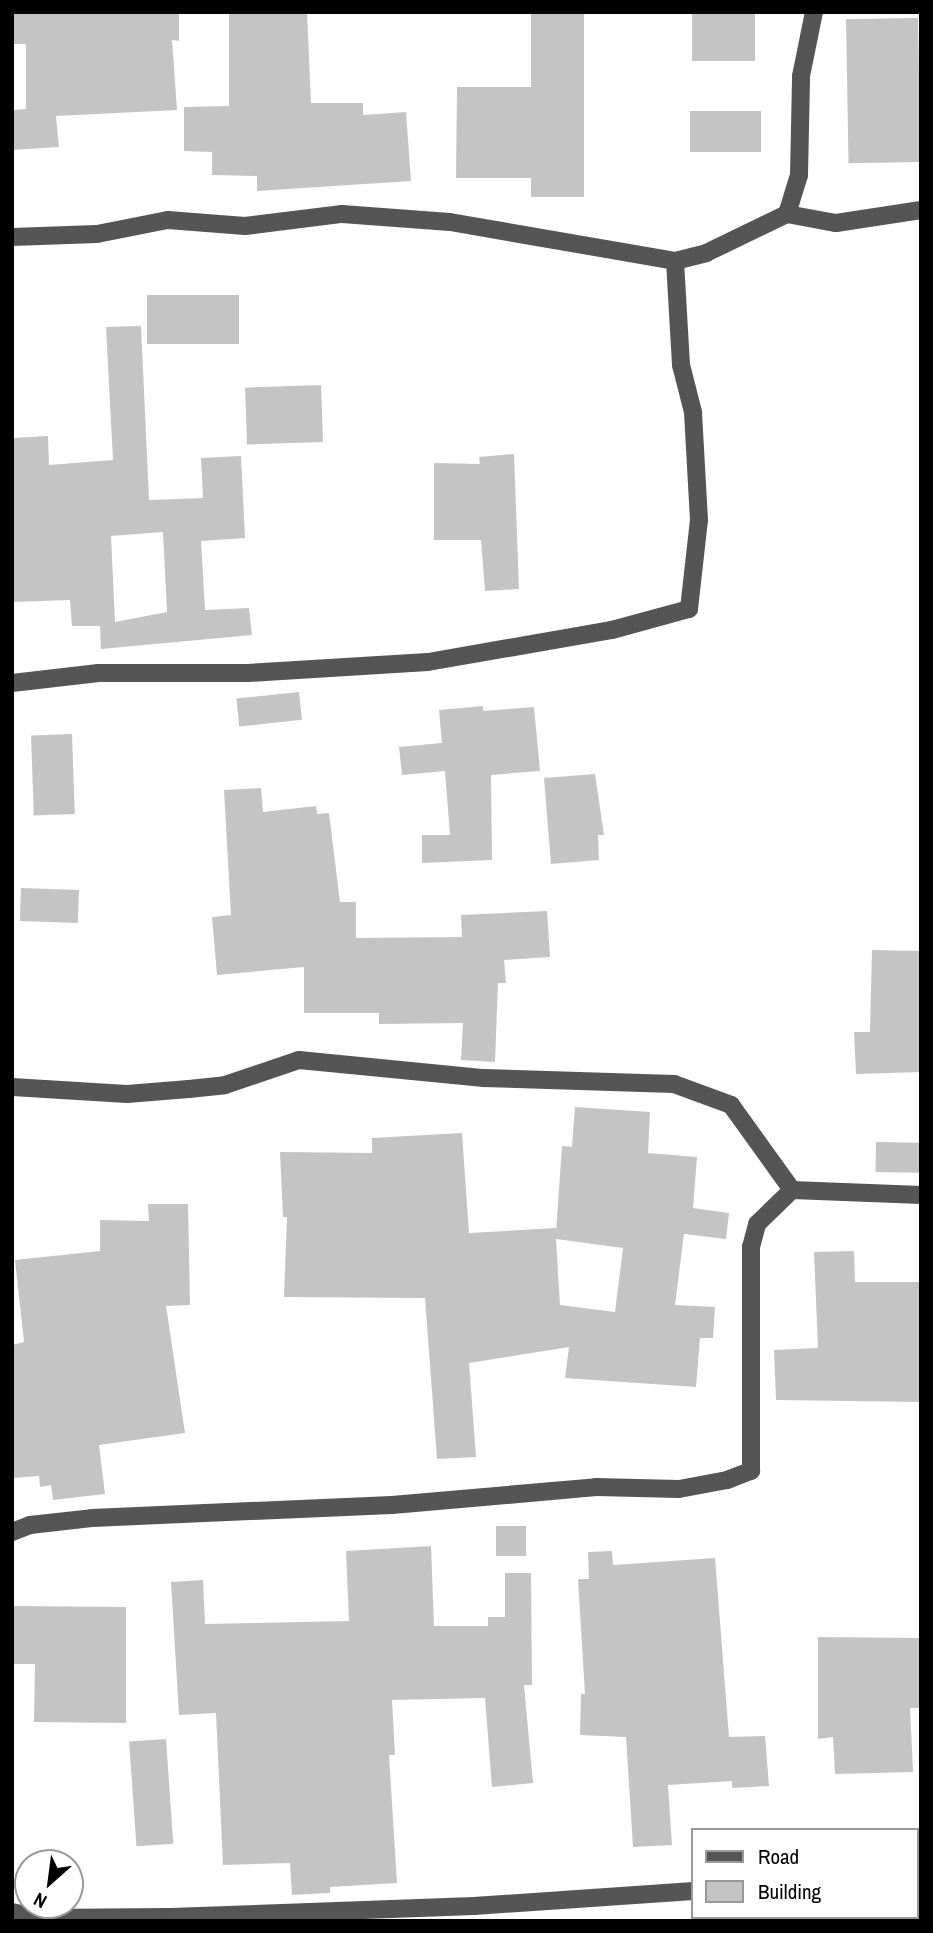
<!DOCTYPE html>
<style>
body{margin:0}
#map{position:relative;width:933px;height:1933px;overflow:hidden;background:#fff;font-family:"Archivo Narrow",sans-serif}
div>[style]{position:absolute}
.building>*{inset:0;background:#c4c4c4;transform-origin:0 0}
.minor>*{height:18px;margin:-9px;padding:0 9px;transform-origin:9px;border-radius:9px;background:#555}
span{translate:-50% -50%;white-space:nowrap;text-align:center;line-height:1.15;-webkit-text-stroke:5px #fff;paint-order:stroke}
.frame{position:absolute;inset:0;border:14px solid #000;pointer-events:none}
.legend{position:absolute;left:691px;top:1828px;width:228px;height:91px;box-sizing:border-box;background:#fff;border:2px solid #999;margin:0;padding:9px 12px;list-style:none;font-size:21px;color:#000}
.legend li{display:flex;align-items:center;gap:14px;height:35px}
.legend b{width:35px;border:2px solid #999}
.north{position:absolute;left:14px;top:1849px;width:70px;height:70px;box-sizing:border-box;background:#fff;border:2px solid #999;border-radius:50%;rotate:208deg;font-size:19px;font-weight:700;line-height:28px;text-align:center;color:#000}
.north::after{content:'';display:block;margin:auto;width:24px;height:32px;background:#000;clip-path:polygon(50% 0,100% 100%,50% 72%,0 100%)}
</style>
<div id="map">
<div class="building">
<i style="clip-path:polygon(179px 12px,179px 41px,172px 40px,177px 110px,56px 116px,59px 147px,12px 150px,12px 110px,26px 109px,26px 44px,12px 44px,12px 14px)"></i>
<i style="clip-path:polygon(229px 12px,307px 12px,311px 103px,363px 103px,363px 115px,406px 112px,411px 181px,257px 191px,257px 176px,212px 175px,212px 152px,184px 151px,184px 107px,229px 106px)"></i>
<i style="clip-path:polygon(531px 12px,584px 12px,584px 197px,531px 197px,531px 178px,456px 178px,457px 87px,531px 87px)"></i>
<i style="left:692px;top:12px;width:63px;height:49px"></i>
<i style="left:918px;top:18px;width:144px;height:72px;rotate:89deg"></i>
<i style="left:761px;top:111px;width:41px;height:71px;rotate:90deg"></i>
<i style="left:147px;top:295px;width:92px;height:49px"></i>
<i style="clip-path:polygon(evenodd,141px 326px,149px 500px,203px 498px,201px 458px,241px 456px,245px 538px,201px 541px,205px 610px,249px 608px,252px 635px,101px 649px,100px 626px,72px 626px,70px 600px,12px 602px,12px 438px,48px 436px,49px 465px,113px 460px,106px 327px,141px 326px,163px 532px,167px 612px,115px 622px,111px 536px,163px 532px)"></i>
<i style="left:321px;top:385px;width:57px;height:76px;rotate:88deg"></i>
<i style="clip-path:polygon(514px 454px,519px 589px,485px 591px,481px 540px,434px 540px,434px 463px,480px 464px,479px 457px)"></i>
<i style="left:299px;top:692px;width:28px;height:63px;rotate:84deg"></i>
<i style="clip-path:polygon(483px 706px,483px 711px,534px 707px,540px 771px,491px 775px,492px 860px,422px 863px,422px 835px,450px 835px,445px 771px,402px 775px,399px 747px,442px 743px,439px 710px)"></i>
<i style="left:72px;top:734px;width:80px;height:41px;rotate:88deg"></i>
<i style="clip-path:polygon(595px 774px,604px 835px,598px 835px,599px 860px,551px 864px,544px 778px)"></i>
<i style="clip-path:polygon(261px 788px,263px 812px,316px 806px,317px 814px,329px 813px,340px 902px,356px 902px,356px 938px,462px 937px,461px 915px,547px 911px,550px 957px,504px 960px,506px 983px,498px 983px,495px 1062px,461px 1060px,463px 1023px,379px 1024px,379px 1013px,304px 1013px,304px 967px,217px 975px,212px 917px,231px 915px,224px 790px)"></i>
<i style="left:21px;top:888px;width:58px;height:33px;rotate:2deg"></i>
<i style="clip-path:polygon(872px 950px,921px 951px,921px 1072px,856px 1074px,854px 1032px,870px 1032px)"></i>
<i style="clip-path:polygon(evenodd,575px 1107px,650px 1112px,648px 1153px,697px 1157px,693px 1208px,729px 1213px,726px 1239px,684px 1234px,675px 1305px,715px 1307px,713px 1338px,700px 1338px,696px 1387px,565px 1378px,569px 1347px,469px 1363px,476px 1457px,437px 1459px,425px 1298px,284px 1297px,287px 1217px,283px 1217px,280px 1152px,372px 1153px,372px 1138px,462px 1133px,469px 1233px,556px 1228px,556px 1232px,562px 1146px,572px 1147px,575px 1107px,556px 1239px,623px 1248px,615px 1312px,560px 1305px,556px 1239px)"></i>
<i style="left:876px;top:1142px;width:45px;height:30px;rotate:1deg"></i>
<i style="clip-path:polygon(148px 1204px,188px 1204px,190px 1305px,166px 1306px,185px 1433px,99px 1445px,105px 1494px,53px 1500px,51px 1485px,40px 1487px,39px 1476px,12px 1478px,12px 1345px,24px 1342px,15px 1260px,100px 1251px,100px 1220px,149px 1221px)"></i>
<i style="clip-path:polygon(854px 1251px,855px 1282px,921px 1282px,921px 1402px,776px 1400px,774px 1350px,818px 1348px,814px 1252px)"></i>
<i style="left:496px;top:1526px;width:30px;height:30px"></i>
<i style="clip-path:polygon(431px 1546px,434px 1626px,488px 1626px,488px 1617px,505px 1617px,505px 1573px,531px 1573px,532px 1685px,524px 1685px,533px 1783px,492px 1787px,485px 1698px,392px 1700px,395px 1755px,389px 1755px,397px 1883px,330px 1887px,330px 1893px,292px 1895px,290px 1863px,223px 1865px,216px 1713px,179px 1715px,171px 1582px,203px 1580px,205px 1624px,349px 1621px,346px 1551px)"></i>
<i style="clip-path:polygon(612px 1551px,613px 1565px,715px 1558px,729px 1737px,765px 1736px,769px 1786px,732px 1788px,732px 1781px,668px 1785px,672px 1845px,633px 1847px,626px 1737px,580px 1735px,581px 1694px,585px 1694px,578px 1579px,589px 1579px,588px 1552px)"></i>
<i style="clip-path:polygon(12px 1606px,126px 1607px,126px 1723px,34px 1722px,35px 1664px,13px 1664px)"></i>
<i style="clip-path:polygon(818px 1637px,921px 1638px,921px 1708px,910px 1708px,913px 1772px,835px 1774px,833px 1737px,818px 1739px)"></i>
<i style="left:166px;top:1739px;width:105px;height:37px;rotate:86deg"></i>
</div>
<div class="minor">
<i style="left:787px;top:214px;width:41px;rotate:-72.9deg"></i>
<i style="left:799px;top:175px;width:99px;rotate:-88.8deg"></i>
<i style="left:801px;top:76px;width:65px;rotate:-78.5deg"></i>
<i style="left:12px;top:237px;width:85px;rotate:-2deg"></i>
<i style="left:97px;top:234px;width:72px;rotate:-11.2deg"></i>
<i style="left:168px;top:220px;width:77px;rotate:4.5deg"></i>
<i style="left:245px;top:226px;width:98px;rotate:-7.1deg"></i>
<i style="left:342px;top:214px;width:108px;rotate:4.2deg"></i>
<i style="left:450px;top:222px;width:228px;rotate:9.8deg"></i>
<i style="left:675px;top:261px;width:32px;rotate:-14deg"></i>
<i style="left:706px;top:253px;width:90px;rotate:-25.7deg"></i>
<i style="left:787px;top:214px;width:50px;rotate:10.4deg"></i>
<i style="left:836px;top:223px;width:86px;rotate:-8.7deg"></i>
<i style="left:12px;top:683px;width:87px;rotate:-6.6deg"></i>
<i style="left:98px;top:673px;width:150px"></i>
<i style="left:248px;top:673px;width:180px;rotate:-3.5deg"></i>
<i style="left:428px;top:662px;width:187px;rotate:-9.9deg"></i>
<i style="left:612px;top:630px;width:80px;rotate:-15.3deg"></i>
<i style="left:689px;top:609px;width:90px;rotate:-83.6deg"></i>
<i style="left:699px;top:520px;width:108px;rotate:-93.2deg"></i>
<i style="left:693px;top:412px;width:49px;rotate:-104.3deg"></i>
<i style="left:681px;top:365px;width:104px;rotate:-93.3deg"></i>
<i style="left:12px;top:1087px;width:115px;rotate:3.5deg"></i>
<i style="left:127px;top:1094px;width:62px;rotate:-4.6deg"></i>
<i style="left:189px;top:1089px;width:36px;rotate:-6deg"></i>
<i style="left:225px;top:1085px;width:78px;rotate:-18.7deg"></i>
<i style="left:299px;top:1060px;width:186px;rotate:5.6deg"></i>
<i style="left:484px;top:1078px;width:190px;rotate:1.8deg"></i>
<i style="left:674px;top:1084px;width:61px;rotate:20.2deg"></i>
<i style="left:731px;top:1105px;width:105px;rotate:54.3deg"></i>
<i style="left:12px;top:1532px;width:19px;rotate:-21deg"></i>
<i style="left:30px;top:1525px;width:62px;rotate:-6.4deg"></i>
<i style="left:92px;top:1518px;width:300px;rotate:-2.5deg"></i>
<i style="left:392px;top:1505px;width:205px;rotate:-5deg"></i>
<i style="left:596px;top:1487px;width:83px;rotate:1.4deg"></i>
<i style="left:679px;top:1489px;width:49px;rotate:-10.6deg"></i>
<i style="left:727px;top:1480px;width:26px;rotate:-21deg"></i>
<i style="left:751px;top:1471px;width:224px;rotate:-90deg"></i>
<i style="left:751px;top:1247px;width:24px;rotate:-75deg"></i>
<i style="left:757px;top:1224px;width:49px;rotate:-44.2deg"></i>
<i style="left:792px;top:1190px;width:129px;rotate:2.2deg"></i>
<i style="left:917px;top:1844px;width:4px;rotate:-14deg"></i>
<i style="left:12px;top:1912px;width:27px;rotate:13deg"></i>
<i style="left:38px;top:1918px;width:133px;rotate:-0.4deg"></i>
<i style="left:171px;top:1917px;width:303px;rotate:-2.1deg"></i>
<i style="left:474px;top:1906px;width:220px;rotate:-3.9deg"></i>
<i style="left:769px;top:1921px;width:5px;rotate:-53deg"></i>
</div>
<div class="frame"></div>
<ul class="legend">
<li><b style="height:9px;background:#555"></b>Road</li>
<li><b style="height:19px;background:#c4c4c4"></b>Building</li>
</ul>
<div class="north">N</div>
</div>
